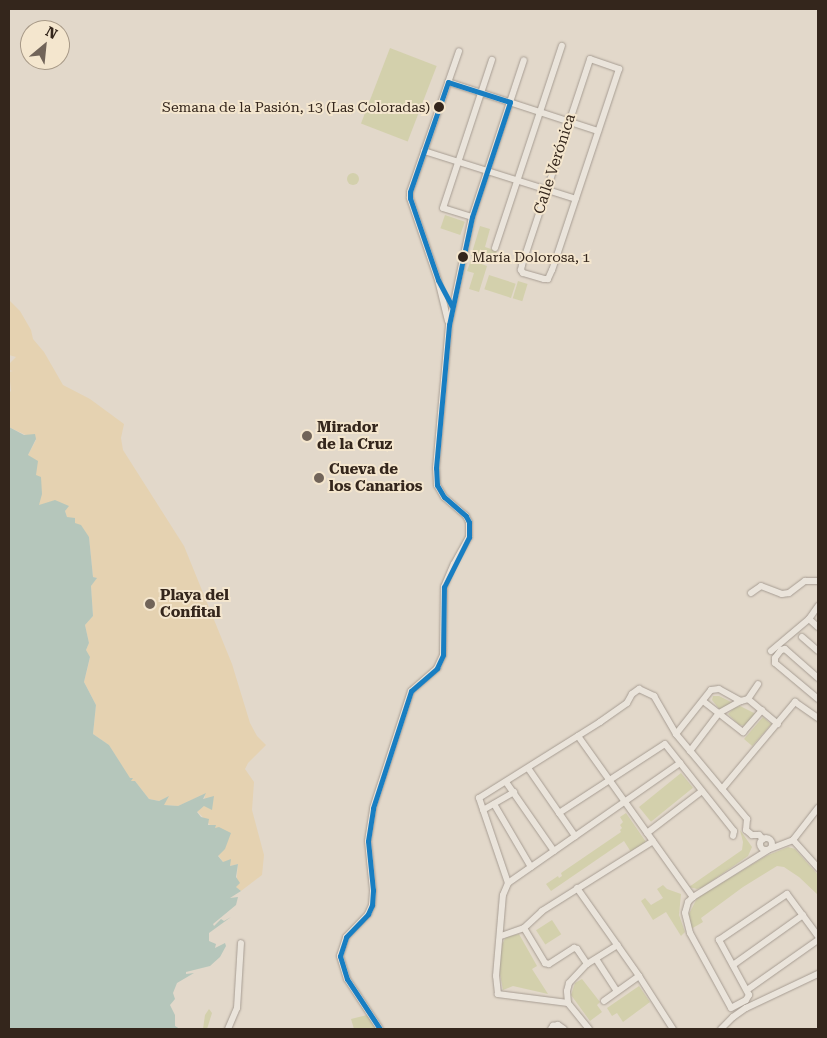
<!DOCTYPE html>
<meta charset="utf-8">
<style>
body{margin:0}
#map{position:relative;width:827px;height:1038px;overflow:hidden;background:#e2d8ca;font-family:"Roboto Serif",serif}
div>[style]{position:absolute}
.green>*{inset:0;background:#d3d0ac;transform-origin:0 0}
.round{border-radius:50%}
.sand>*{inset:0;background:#e5d2b1}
.water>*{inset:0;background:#b5c6bb}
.roads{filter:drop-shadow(0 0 1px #a79d93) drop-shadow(0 0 1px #a79d93)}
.minor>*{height:6px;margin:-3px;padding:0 3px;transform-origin:3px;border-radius:3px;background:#eae4db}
.minor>.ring{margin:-3px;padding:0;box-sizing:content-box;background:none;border:6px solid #eae4db;border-radius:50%}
.bus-1>*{height:5px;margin:-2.5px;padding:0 2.5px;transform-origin:2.5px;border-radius:2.5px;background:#187ec2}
.dots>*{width:14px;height:14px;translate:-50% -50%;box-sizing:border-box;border:2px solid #f4e6ce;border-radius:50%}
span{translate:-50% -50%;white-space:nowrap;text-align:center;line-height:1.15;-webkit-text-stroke:4px #f4e6ce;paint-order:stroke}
.bus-label{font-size:14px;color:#34261c}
.right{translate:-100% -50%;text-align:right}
.left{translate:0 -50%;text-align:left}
.street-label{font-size:15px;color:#34261c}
.poi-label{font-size:15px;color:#34261c;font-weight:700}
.frame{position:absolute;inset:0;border:10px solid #34261c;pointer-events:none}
.north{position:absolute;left:20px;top:20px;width:50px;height:50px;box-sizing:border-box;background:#f4e6ce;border:1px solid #a79987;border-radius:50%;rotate:28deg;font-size:14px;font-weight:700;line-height:20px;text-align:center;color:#34261c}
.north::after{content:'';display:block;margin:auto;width:18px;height:22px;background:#716459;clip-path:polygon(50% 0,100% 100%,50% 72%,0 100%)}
</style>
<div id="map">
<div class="green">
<i style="left:390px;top:48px;width:50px;height:81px;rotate:21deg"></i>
<i class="round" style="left:347px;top:173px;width:12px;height:12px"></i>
<i style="left:445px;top:215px;width:21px;height:14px;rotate:19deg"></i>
<i style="clip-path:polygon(480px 226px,490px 229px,485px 247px,497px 251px,493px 262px,471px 256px)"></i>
<i style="clip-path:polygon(471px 260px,487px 266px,479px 292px,469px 289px,474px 273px,467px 271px)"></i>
<i style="left:489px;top:275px;width:28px;height:15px;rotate:18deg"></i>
<i style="left:518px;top:281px;width:10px;height:18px;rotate:17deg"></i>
<i style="clip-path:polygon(713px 696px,719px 696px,733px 703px,720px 710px,712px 700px)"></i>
<i style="clip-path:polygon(740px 706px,756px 714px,746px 726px,739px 725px,728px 714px,734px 708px)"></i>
<i style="left:763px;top:717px;width:11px;height:29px;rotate:41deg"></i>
<i style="left:681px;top:773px;width:19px;height:54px;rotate:51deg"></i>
<i style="clip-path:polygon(626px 813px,646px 842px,631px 852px,624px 841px,551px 891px,546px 884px,558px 876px,559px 878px,562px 876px,561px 873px,621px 832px,620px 830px,622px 828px,620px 825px,623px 822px,620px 817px)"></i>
<i style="clip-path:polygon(740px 830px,752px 847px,748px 856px,703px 887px,697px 889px,689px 887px,742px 850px,743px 842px)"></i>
<i style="clip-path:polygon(788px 847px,795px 849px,818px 875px,818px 895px,799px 877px,784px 867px,777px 866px,743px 887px,701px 918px,703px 922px,691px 929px,689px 914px,697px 898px,766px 856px)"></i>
<i style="clip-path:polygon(663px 885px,667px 889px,681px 894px,679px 915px,685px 932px,681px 936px,666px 912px,653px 920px,641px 901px,645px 898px,651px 905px,663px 898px,657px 889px)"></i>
<i style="left:552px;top:920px;width:17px;height:19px;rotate:57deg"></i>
<i style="clip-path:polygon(519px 934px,537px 966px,532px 969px,548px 994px,513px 986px,503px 990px,499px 969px,502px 944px,506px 937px)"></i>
<i style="clip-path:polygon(582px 979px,600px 1002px,597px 1005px,602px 1012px,590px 1021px,571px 995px,575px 983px)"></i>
<i style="clip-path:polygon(639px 986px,650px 1002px,623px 1022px,617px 1013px,612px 1016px,607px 1008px)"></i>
<i style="clip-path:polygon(209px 1009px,212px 1013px,207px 1029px,203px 1029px,205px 1015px)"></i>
<i style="clip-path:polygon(367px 1015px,377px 1029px,354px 1029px,351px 1019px)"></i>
</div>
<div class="sand">
<i style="clip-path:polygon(9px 300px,20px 311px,31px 330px,33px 339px,44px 352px,63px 385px,90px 399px,124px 424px,121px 438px,123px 450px,184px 546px,232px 664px,250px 723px,257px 736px,266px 745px,248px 763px,245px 769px,254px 782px,252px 810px,264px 855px,262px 875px,241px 891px,236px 887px,238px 864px,230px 866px,223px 862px,218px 855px,214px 829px,197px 811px,204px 806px,205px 794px,178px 806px,163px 805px,168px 797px,159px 801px,149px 799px,135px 781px,131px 781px,109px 745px,93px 734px,96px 705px,84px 682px,90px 658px,86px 650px,89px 643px,85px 625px,93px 616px,91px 586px,96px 578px,93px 577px,89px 537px,67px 517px,65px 511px,68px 506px,39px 506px,36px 475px,28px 455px,36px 440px,9px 427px,9px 393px,11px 391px,9px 372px,13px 371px,9px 370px,9px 364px,16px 357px,9px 355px)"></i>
</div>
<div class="water">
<i style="clip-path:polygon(9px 427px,24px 435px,35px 434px,36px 439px,28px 455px,38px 461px,36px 475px,41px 477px,42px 494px,39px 505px,55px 500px,69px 506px,65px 511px,67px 517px,75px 518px,75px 523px,81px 525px,89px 537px,93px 577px,97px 578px,91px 586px,93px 616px,85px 625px,89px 643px,86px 650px,90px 657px,84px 682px,96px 705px,93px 734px,109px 745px,130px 778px,133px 778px,131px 781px,135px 781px,149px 799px,159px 801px,169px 796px,164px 805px,178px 806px,206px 793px,203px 799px,214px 796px,212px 810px,204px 806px,197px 812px,201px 817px,209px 819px,208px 825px,216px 825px,215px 828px,219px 827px,231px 833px,225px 849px,218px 856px,223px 862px,231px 859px,230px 866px,238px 864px,236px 877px,240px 883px,236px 887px,241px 891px,230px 898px,238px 897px,236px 905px,213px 924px,214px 926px,221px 919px,224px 921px,231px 917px,209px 933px,209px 941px,216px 944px,215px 948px,225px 943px,226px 946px,220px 957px,210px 966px,186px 972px,186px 974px,194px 973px,177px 983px,173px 993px,175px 999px,170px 1005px,175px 1015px,175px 1026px,180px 1029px,9px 1029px)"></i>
</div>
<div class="roads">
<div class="minor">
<i style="left:590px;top:59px;width:31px;rotate:19deg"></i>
<i style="left:619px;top:69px;width:212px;rotate:108.4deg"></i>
<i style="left:552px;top:270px;width:10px;rotate:114deg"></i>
<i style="left:548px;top:279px;width:4px;rotate:180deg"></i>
<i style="left:544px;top:279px;width:22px;rotate:-164deg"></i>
<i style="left:523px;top:273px;width:4px;rotate:-124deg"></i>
<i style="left:521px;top:270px;width:5px;rotate:-79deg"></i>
<i style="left:522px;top:265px;width:217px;rotate:-71.7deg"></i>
<i style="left:448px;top:82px;width:158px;rotate:18.1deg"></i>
<i style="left:424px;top:151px;width:159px;rotate:17.5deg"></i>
<i style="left:472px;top:217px;width:30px;rotate:-163deg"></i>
<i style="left:443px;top:208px;width:156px;rotate:-71.7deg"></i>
<i style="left:495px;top:248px;width:213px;rotate:-71.7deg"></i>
<i style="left:448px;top:321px;width:42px;rotate:-103.7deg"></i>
<i style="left:438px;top:280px;width:87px;rotate:-108.9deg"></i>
<i style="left:410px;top:198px;width:6px;rotate:-90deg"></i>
<i style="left:410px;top:192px;width:149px;rotate:-70.8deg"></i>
<i style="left:751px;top:593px;width:12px;rotate:-35deg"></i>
<i style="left:761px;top:586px;width:22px;rotate:21deg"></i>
<i style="left:782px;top:594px;width:7px;rotate:-8deg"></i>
<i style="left:789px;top:593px;width:20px;rotate:-37deg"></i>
<i style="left:805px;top:581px;width:13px"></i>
<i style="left:809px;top:619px;width:12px;rotate:42deg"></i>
<i style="left:802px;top:637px;width:21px;rotate:41deg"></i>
<i style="left:771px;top:651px;width:50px;rotate:-40.1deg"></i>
<i style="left:809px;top:619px;width:16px;rotate:-55deg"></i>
<i style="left:818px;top:678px;width:44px;rotate:-138.7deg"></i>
<i style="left:785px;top:649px;width:4px;rotate:166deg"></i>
<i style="left:781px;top:650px;width:10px;rotate:127deg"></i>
<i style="left:775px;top:658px;width:5px;rotate:90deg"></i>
<i style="left:775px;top:663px;width:56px;rotate:39.9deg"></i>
<i style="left:748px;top:699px;width:18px;rotate:-56deg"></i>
<i style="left:703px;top:701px;width:51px;rotate:37.8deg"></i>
<i style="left:743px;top:732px;width:29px;rotate:-49deg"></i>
<i style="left:676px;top:734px;width:56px;rotate:-51.5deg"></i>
<i style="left:711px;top:690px;width:8px;rotate:-7deg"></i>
<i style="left:719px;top:689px;width:25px;rotate:29deg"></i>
<i style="left:741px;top:701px;width:7px;rotate:-16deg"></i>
<i style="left:748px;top:699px;width:39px;rotate:40deg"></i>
<i style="left:578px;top:736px;width:198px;rotate:54.5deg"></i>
<i style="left:690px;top:751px;width:48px;rotate:-52.7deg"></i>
<i style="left:719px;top:713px;width:25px;rotate:-29deg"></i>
<i style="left:528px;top:768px;width:83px;rotate:55.3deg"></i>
<i style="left:506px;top:782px;width:84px;rotate:55.2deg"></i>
<i style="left:722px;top:789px;width:114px;rotate:-50deg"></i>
<i style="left:795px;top:702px;width:28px;rotate:35deg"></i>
<i style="left:494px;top:804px;width:73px;rotate:59.6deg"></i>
<i style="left:483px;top:810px;width:36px;rotate:-30deg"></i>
<i style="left:559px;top:813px;width:126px;rotate:-33.1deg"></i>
<i style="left:665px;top:744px;width:111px;rotate:51.6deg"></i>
<i style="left:734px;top:831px;width:5px;rotate:101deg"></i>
<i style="left:647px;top:833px;width:69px;rotate:-37.4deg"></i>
<i class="ring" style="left:760px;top:838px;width:6px;height:6px"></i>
<i style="left:793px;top:840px;width:38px;rotate:48deg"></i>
<i style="left:770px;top:849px;width:25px;rotate:-21deg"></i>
<i style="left:793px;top:840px;width:41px;rotate:-52deg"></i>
<i style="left:768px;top:850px;width:89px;rotate:147.9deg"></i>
<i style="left:693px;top:897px;width:7px;rotate:135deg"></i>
<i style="left:688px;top:902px;width:11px;rotate:105deg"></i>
<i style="left:685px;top:913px;width:21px;rotate:76deg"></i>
<i style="left:690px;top:933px;width:85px;rotate:61.3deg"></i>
<i style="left:731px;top:1008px;width:17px;rotate:-28deg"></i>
<i style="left:746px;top:1000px;width:6px;rotate:-59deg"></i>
<i style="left:749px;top:995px;width:63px;rotate:-118.6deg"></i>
<i style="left:719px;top:940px;width:82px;rotate:-34.1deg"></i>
<i style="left:787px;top:894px;width:52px;rotate:53.6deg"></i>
<i style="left:508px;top:883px;width:90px;rotate:-108.8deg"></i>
<i style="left:479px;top:798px;width:143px;rotate:-32.1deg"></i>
<i style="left:600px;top:722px;width:33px;rotate:-35deg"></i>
<i style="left:627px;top:703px;width:10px;rotate:-61deg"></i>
<i style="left:632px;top:694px;width:9px;rotate:-36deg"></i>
<i style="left:639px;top:689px;width:17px;rotate:25deg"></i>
<i style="left:654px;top:696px;width:44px;rotate:59.9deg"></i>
<i style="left:676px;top:734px;width:111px;rotate:50.1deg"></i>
<i style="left:747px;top:819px;width:11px;rotate:95deg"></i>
<i style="left:746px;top:830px;width:8px;rotate:40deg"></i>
<i style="left:752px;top:835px;width:7px"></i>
<i style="left:759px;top:835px;width:6px;rotate:45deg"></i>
<i style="left:577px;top:888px;width:108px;rotate:54.8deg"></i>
<i style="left:639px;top:976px;width:63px;rotate:57.3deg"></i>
<i style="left:524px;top:928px;width:41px;rotate:59deg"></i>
<i style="left:545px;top:963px;width:4px;rotate:14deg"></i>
<i style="left:549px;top:964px;width:30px;rotate:-33deg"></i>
<i style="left:574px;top:948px;width:3px;rotate:18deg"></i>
<i style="left:577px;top:949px;width:18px;rotate:56deg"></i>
<i style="left:501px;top:936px;width:24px;rotate:-19deg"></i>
<i style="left:524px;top:928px;width:25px;rotate:-43deg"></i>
<i style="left:542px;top:911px;width:131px;rotate:-32.2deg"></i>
<i style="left:596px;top:959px;width:38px;rotate:57deg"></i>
<i style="left:733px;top:965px;width:86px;rotate:-35.5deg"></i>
<i style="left:747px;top:990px;width:87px;rotate:-35.2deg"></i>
<i style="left:604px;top:1001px;width:43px;rotate:-35.5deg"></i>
<i style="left:568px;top:1003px;width:71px;rotate:-172.7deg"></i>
<i style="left:498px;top:994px;width:18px;rotate:-96deg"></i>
<i style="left:496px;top:976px;width:81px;rotate:-85.1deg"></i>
<i style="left:503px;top:895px;width:13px;rotate:-67deg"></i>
<i style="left:508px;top:883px;width:210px;rotate:-34.9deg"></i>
<i style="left:228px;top:1029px;width:23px;rotate:-67deg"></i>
<i style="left:237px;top:1008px;width:65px;rotate:-86.5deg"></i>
<i style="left:380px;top:1029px;width:60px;rotate:-123.4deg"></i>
<i style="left:347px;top:979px;width:24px;rotate:-107deg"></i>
<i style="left:340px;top:956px;width:20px;rotate:-72deg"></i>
<i style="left:346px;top:937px;width:32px;rotate:-46deg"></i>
<i style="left:368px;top:914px;width:10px;rotate:-66deg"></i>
<i style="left:372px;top:905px;width:15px;rotate:-86deg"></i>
<i style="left:373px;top:890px;width:49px;rotate:-95.8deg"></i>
<i style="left:368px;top:841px;width:33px;rotate:-81deg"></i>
<i style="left:373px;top:808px;width:123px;rotate:-72deg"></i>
<i style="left:411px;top:691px;width:35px;rotate:-41deg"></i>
<i style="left:437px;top:668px;width:14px;rotate:-65deg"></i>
<i style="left:443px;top:655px;width:68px;rotate:-89.2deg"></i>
<i style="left:444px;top:587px;width:25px;rotate:-67deg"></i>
<i style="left:454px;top:564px;width:31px;rotate:-61deg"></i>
<i style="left:469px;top:537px;width:15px;rotate:-90deg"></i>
<i style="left:469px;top:522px;width:7px;rotate:-117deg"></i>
<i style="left:466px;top:516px;width:29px;rotate:-139deg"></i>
<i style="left:444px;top:497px;width:14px;rotate:-120deg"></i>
<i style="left:437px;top:485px;width:17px;rotate:-93deg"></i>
<i style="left:436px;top:468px;width:144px;rotate:-84.8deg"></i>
<i style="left:449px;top:325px;width:110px;rotate:-78deg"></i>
<i style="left:472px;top:217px;width:165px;rotate:-71.7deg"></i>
<i style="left:551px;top:1029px;width:4px;rotate:-56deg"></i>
<i style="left:553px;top:1026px;width:5px;rotate:-11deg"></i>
<i style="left:558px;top:1025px;width:7px;rotate:34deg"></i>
<i style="left:589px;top:1029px;width:33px;rotate:-129deg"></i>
<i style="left:568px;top:1003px;width:12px;rotate:-95deg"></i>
<i style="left:567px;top:991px;width:8px;rotate:-76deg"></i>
<i style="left:569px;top:983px;width:26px;rotate:-47deg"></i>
<i style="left:587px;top:964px;width:36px;rotate:-32deg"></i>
<i style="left:721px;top:1029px;width:17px;rotate:-45deg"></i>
<i style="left:733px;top:1017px;width:16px;rotate:-35deg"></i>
<i style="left:746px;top:1008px;width:80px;rotate:-25.3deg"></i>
</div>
</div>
<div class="bus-1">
<i style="left:448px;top:82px;width:116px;rotate:109.1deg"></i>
<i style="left:410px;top:192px;width:6px;rotate:90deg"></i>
<i style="left:410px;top:198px;width:87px;rotate:71.1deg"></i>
<i style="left:438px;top:280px;width:30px;rotate:62deg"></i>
<i style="left:380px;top:1029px;width:60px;rotate:-123.4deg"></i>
<i style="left:347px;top:979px;width:24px;rotate:-107deg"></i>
<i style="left:340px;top:956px;width:20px;rotate:-72deg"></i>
<i style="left:346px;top:937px;width:32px;rotate:-46deg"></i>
<i style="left:368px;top:914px;width:10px;rotate:-66deg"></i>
<i style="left:372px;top:905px;width:15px;rotate:-86deg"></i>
<i style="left:373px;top:890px;width:49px;rotate:-95.8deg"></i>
<i style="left:368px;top:841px;width:33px;rotate:-81deg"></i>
<i style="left:373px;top:808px;width:123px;rotate:-72deg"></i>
<i style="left:411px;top:691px;width:35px;rotate:-41deg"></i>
<i style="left:437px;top:668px;width:14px;rotate:-65deg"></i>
<i style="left:443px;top:655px;width:68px;rotate:-89.2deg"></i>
<i style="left:444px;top:587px;width:56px;rotate:-63.4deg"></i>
<i style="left:469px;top:537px;width:15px;rotate:-90deg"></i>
<i style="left:469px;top:522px;width:7px;rotate:-117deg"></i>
<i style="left:466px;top:516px;width:29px;rotate:-139deg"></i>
<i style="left:444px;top:497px;width:14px;rotate:-120deg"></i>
<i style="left:437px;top:485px;width:17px;rotate:-93deg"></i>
<i style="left:436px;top:468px;width:144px;rotate:-84.8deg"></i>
<i style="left:449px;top:325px;width:110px;rotate:-78deg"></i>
<i style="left:472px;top:217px;width:121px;rotate:-71.7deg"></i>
<i style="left:510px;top:102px;width:65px;rotate:-162.1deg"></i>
</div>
<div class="dots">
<i style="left:439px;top:107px;background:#34261c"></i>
<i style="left:463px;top:257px;background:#34261c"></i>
<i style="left:307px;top:436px;background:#716459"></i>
<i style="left:319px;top:478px;background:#716459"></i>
<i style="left:150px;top:604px;background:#716459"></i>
</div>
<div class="bus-label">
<span class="right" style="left:430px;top:107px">Semana de la Pasión, 13 (Las Coloradas)</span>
<span class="left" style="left:472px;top:257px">María Dolorosa, 1</span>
</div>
<div class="street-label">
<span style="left:555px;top:164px;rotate:-72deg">Calle Verónica</span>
</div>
<div class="poi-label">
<span class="left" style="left:317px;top:436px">Mirador<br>de la Cruz</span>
<span class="left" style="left:329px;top:478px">Cueva de<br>los Canarios</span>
<span class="left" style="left:160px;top:604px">Playa del<br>Confital</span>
</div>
<div class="frame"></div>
<div class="north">N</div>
</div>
